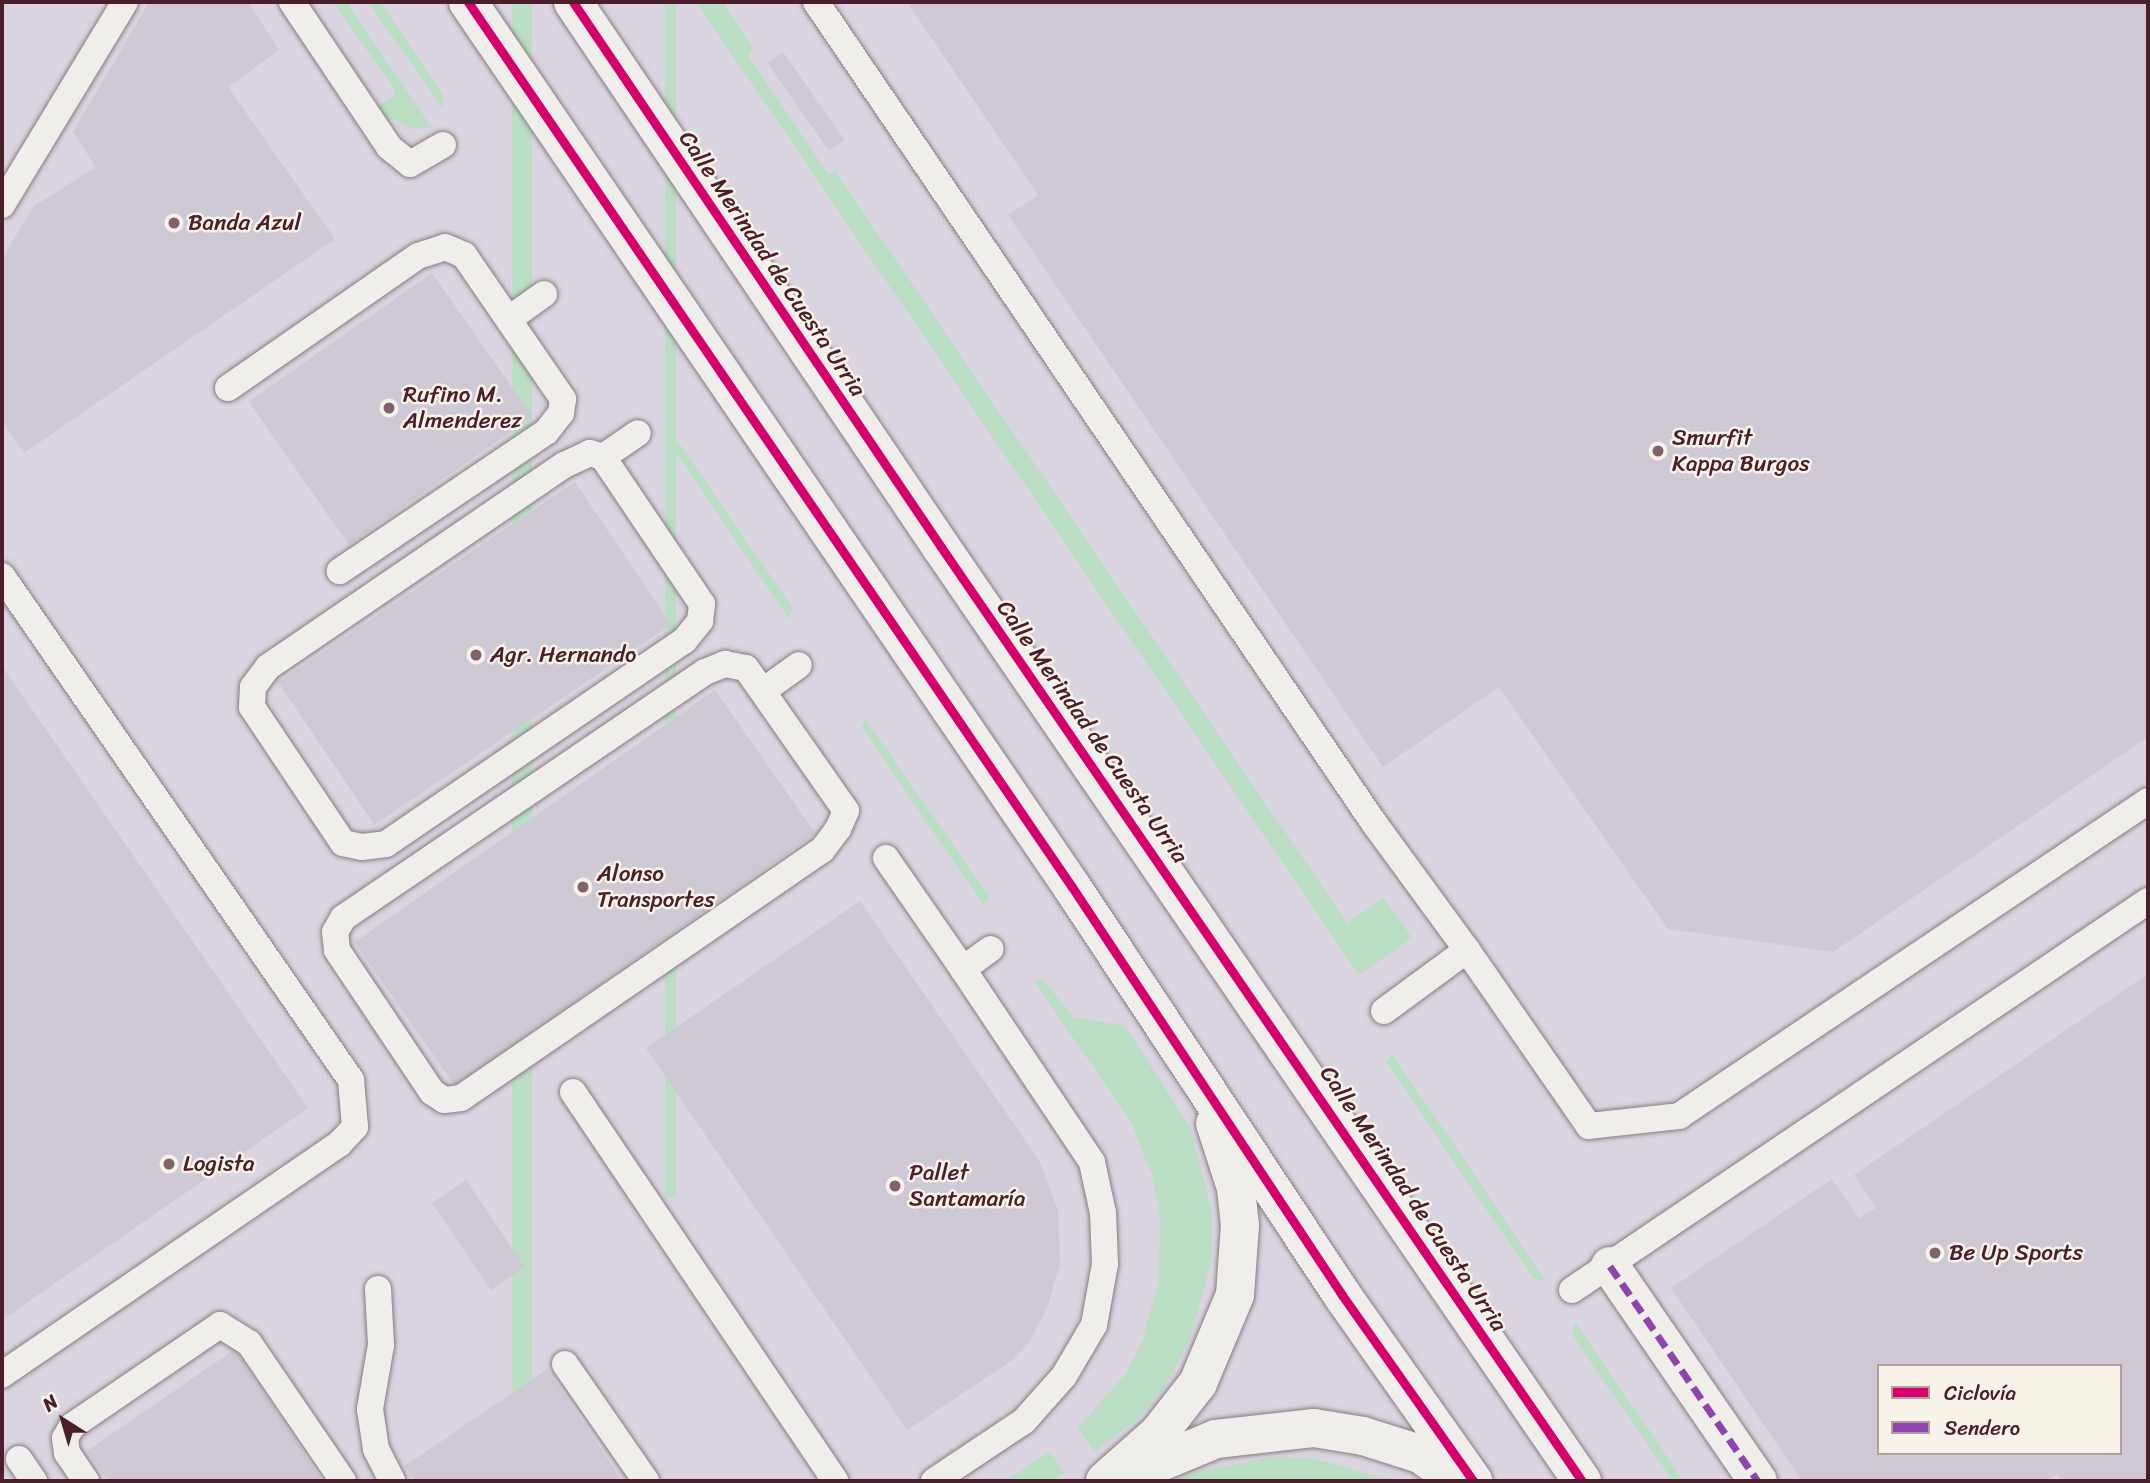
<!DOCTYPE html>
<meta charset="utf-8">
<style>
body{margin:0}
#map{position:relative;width:2150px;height:1483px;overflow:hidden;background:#e2dee2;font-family:Sriracha,sans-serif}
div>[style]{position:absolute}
.built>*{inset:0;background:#dbd4e1}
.green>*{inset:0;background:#badfc4;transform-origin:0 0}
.building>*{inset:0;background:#cec9d4;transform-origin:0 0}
.roads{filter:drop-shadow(0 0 2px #877d81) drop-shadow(0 0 2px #877d81)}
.service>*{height:26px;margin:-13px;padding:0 13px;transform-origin:13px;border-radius:13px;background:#f0eeeb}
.minor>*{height:38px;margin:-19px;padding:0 19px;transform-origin:19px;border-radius:19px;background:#f0eeeb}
.quiet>*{height:7px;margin-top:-3.5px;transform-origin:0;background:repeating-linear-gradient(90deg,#8e44ad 0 14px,transparent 0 21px)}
.cycleway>*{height:9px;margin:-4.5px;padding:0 4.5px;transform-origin:4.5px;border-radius:4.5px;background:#d6006c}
.dots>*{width:19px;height:19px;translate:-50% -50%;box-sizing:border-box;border:4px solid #f7f3e8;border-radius:50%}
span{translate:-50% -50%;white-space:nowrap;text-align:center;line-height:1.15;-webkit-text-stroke:5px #f7f3e8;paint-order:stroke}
.poi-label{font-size:23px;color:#4a1f2b}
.left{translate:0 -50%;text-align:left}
.street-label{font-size:23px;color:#4a1f2b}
.frame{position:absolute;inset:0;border:4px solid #4a1f2b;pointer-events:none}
.legend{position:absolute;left:1877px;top:1364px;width:245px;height:91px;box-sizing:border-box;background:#f7f3e8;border:2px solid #b29e9c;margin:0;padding:9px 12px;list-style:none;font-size:21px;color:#4a1f2b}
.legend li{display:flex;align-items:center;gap:14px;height:35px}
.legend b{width:35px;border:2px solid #b29e9c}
.north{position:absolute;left:28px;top:1385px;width:70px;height:70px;-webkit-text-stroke:5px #f7f3e8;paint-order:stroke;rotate:323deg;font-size:19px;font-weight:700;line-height:28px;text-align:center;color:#4a1f2b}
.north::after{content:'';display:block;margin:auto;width:24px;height:32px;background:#4a1f2b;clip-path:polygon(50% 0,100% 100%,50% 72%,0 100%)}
</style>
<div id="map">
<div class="built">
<i style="clip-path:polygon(evenodd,2px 2px,2148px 2px,2148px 1481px,2px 1481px,2px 2px,1879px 1366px,2120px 1366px,2120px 1453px,1879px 1453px,1879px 1366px)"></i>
</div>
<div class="green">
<i style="clip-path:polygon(333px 2px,347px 2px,432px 128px,413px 129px,381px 115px,376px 108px,397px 93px)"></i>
<i style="clip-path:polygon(368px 2px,380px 2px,443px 94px,444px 110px)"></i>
<i style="left:512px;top:2px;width:20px;height:1789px"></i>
<i style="left:665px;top:2px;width:11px;height:1195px"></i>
<i style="clip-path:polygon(696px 2px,723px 2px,754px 48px,748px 55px,828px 174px,836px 172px,1347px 923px,1384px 897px,1412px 938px,1359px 975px)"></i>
<i style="clip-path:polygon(669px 443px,679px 443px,792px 607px,790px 620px)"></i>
<i style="clip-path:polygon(866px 720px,989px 896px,983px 905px,860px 724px)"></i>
<i style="clip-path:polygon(1043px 979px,1073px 1017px,1125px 1026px,1190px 1127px,1212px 1211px,1212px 1259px,1190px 1340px,1165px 1387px,1136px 1421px,1094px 1452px,1078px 1428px,1126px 1373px,1143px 1339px,1159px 1280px,1160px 1216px,1153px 1178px,1131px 1122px,1034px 981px)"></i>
<i style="clip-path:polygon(1392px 1054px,1466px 1162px,1546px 1282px,1533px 1278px,1386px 1062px)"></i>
<i style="clip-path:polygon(1575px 1322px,1656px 1440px,1683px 1481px,1673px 1481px,1602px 1379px,1572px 1334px)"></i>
<i style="clip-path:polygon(1050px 1451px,1064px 1473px,1052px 1481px,1004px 1481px)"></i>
<i style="clip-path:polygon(1273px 1457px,1312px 1458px,1392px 1481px,1173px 1481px,1198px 1471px)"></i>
</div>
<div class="building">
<i style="clip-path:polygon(149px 2px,248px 2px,279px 50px,228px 87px,335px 239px,24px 453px,2px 421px,2px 258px,34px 206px,96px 167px,73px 132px)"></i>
<i style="clip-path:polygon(907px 2px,2148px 2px,2148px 737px,1833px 952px,1668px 929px,1499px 687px,1383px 767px,1008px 215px,1038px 195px)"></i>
<i style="left:783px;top:52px;width:107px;height:19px;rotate:55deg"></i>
<i style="left:432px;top:273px;width:175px;height:224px;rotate:55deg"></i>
<i style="left:575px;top:482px;width:172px;height:358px;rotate:56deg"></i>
<i style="clip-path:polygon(2px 666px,308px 1108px,2px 1320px)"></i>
<i style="left:715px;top:690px;width:175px;height:440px;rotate:55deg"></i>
<i style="clip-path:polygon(860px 901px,1040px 1162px,1058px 1211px,1060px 1264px,1047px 1308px,1029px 1342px,1013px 1360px,907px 1430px,646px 1048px)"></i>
<i style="clip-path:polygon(evenodd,2148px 974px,2148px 1481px,2062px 1481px,2057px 1474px,2046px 1481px,1802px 1481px,1671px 1288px,1832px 1179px,1859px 1218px,1876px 1208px,1854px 1175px,2148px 974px,1879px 1366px,2120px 1366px,2120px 1453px,1879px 1453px,1879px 1366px)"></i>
<i style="left:466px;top:1180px;width:105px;height:41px;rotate:56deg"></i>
<i style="clip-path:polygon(235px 1349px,322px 1481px,108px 1481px,87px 1451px)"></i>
<i style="clip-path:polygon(547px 1369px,622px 1481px,415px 1481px,405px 1466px)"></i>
</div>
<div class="roads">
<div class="service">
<i style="left:292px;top:2px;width:174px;rotate:56.2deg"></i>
<i style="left:389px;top:147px;width:27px;rotate:39deg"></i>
<i style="left:410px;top:164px;width:38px;rotate:-30deg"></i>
<i style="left:816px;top:2px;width:993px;rotate:55.8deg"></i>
<i style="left:1374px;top:823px;width:157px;rotate:53.8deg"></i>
<i style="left:2px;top:205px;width:237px;rotate:-58.8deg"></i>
<i style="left:509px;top:319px;width:43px;rotate:-35.5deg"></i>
<i style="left:228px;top:388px;width:231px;rotate:-34.8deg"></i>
<i style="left:418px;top:256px;width:28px;rotate:-18deg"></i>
<i style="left:445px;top:247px;width:21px;rotate:23deg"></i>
<i style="left:464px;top:255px;width:175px;rotate:55.5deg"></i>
<i style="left:563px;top:399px;width:14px;rotate:98deg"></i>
<i style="left:561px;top:413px;width:24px;rotate:128deg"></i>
<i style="left:546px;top:432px;width:249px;rotate:146deg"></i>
<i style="left:603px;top:457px;width:14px;rotate:-163deg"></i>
<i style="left:590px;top:453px;width:29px;rotate:155deg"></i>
<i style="left:564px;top:465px;width:358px;rotate:145.7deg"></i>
<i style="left:268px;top:667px;width:25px;rotate:127deg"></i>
<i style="left:253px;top:687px;width:20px;rotate:93deg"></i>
<i style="left:252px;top:707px;width:164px;rotate:56.2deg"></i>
<i style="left:343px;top:843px;width:19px;rotate:12deg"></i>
<i style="left:362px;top:847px;width:24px;rotate:-7deg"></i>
<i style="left:386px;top:844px;width:361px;rotate:-34.3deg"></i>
<i style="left:684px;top:641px;width:26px;rotate:-51deg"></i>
<i style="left:700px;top:621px;width:17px;rotate:-83deg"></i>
<i style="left:702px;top:604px;width:177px;rotate:-124deg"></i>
<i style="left:603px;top:457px;width:42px;rotate:-34.4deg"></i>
<i style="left:2px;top:576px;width:613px;rotate:55.3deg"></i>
<i style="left:351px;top:1080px;width:47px;rotate:85.1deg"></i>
<i style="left:355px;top:1127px;width:23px;rotate:133deg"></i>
<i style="left:339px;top:1144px;width:409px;rotate:145.6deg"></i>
<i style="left:725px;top:664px;width:21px;rotate:11deg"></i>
<i style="left:746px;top:668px;width:174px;rotate:55deg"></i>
<i style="left:846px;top:811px;width:20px;rotate:114deg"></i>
<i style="left:838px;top:829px;width:26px;rotate:127deg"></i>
<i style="left:822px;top:850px;width:438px;rotate:145.5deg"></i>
<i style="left:461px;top:1098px;width:17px;rotate:173deg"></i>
<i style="left:444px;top:1100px;width:14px;rotate:-146deg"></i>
<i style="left:432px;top:1092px;width:171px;rotate:-123.8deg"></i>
<i style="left:337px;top:950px;width:18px;rotate:-96deg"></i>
<i style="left:335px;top:932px;width:16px;rotate:-60deg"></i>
<i style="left:343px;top:918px;width:438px;rotate:-34.2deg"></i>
<i style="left:705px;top:672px;width:22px;rotate:-22deg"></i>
<i style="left:763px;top:691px;width:44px;rotate:-35.8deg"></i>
<i style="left:886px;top:858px;width:135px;rotate:55.3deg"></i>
<i style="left:1384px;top:1011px;width:103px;rotate:-36.3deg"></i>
<i style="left:1467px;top:950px;width:214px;rotate:55.3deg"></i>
<i style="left:1589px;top:1126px;width:91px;rotate:-6.3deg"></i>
<i style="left:1679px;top:1116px;width:565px;rotate:-33.89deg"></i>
<i style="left:573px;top:1092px;width:469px;rotate:56deg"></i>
<i style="left:378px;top:1289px;width:56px;rotate:86.9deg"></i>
<i style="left:381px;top:1345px;width:65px;rotate:99.8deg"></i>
<i style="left:370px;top:1409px;width:40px;rotate:81.5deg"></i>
<i style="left:376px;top:1449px;width:36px;rotate:63deg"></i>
<i style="left:1572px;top:1290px;width:695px;rotate:-34.03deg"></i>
<i style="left:565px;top:1364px;width:142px;rotate:55.3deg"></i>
<i style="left:19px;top:1459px;width:27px;rotate:56deg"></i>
<i style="left:86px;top:1481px;width:34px;rotate:-124deg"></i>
<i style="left:67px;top:1453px;width:15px;rotate:-98deg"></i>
<i style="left:65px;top:1438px;width:14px;rotate:-60deg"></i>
<i style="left:72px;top:1426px;width:179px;rotate:-34.3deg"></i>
<i style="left:220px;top:1325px;width:34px;rotate:32deg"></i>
<i style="left:249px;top:1343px;width:167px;rotate:55.7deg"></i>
<i style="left:934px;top:1481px;width:108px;rotate:-33.7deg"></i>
<i style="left:1024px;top:1421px;width:60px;rotate:-48.4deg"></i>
<i style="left:1064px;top:1376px;width:59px;rotate:-59.5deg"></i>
<i style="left:1094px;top:1325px;width:62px;rotate:-79.8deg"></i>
<i style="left:1105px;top:1264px;width:51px;rotate:-92.2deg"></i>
<i style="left:1103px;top:1213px;width:52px;rotate:-102.2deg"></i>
<i style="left:1092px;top:1162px;width:232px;rotate:-123.8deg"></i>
<i style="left:963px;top:969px;width:34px;rotate:-36deg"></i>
</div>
<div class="minor">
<i style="left:468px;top:2px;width:1071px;rotate:55.69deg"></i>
<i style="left:1072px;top:887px;width:489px;rotate:56.5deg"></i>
<i style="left:1342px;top:1295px;width:228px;rotate:54.8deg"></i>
<i style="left:573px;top:2px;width:658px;rotate:55.97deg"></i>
<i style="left:941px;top:547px;width:1133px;rotate:55.54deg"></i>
<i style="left:1610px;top:1266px;width:261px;rotate:55.5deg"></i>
<i style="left:1127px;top:1476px;width:96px;rotate:-22.6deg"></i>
<i style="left:1216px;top:1439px;width:99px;rotate:-6.4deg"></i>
<i style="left:1314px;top:1428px;width:50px;rotate:9.3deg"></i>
<i style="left:1363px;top:1436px;width:60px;rotate:17.5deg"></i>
<i style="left:1420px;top:1454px;width:47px;rotate:34.7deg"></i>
<i style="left:1105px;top:1481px;width:72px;rotate:-41.6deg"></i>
<i style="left:1159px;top:1433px;width:63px;rotate:-52deg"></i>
<i style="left:1198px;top:1383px;width:95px;rotate:-67.2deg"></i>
<i style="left:1235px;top:1295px;width:69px;rotate:-85.9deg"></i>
<i style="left:1240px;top:1226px;width:38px;rotate:-96deg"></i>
<i style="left:1236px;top:1188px;width:68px;rotate:-107.9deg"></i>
</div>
</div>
<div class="quiet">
<i style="left:1610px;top:1266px;width:261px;rotate:55.5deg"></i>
</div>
<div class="cycleway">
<i style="left:468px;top:2px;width:1071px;rotate:55.69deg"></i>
<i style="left:1072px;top:887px;width:489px;rotate:56.5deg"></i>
<i style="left:1342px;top:1295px;width:228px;rotate:54.8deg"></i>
<i style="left:573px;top:2px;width:658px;rotate:55.97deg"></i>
<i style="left:941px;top:547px;width:1133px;rotate:55.54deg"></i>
</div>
<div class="dots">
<i style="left:174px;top:223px;background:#7f626b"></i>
<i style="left:389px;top:408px;background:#7f626b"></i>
<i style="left:1658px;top:451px;background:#7f626b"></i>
<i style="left:476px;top:655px;background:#7f626b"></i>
<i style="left:583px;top:887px;background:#7f626b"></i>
<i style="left:169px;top:1164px;background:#7f626b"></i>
<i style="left:895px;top:1186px;background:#7f626b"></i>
<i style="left:1935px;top:1253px;background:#7f626b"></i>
</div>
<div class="poi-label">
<span class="left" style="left:188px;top:223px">Banda Azul</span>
<span class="left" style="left:403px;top:408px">Rufino M.<br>Almenderez</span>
<span class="left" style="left:1672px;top:451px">Smurfit<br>Kappa Burgos</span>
<span class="left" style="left:490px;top:655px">Agr. Hernando</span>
<span class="left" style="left:597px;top:887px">Alonso<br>Transportes</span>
<span class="left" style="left:183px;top:1164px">Logista</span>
<span class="left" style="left:909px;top:1186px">Pallet<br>Santamaría</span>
<span class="left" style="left:1949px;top:1253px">Be Up Sports</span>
</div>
<div class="street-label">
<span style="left:772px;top:264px;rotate:56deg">Calle Merindad de Cuesta Urria</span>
<span style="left:1092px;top:732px;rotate:55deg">Calle Merindad de Cuesta Urria</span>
<span style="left:1413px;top:1199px;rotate:56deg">Calle Merindad de Cuesta Urria</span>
</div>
<div class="frame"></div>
<ul class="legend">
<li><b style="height:9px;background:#d6006c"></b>Ciclovía</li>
<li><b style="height:9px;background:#8e44ad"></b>Sendero</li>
</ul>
<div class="north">N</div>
</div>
